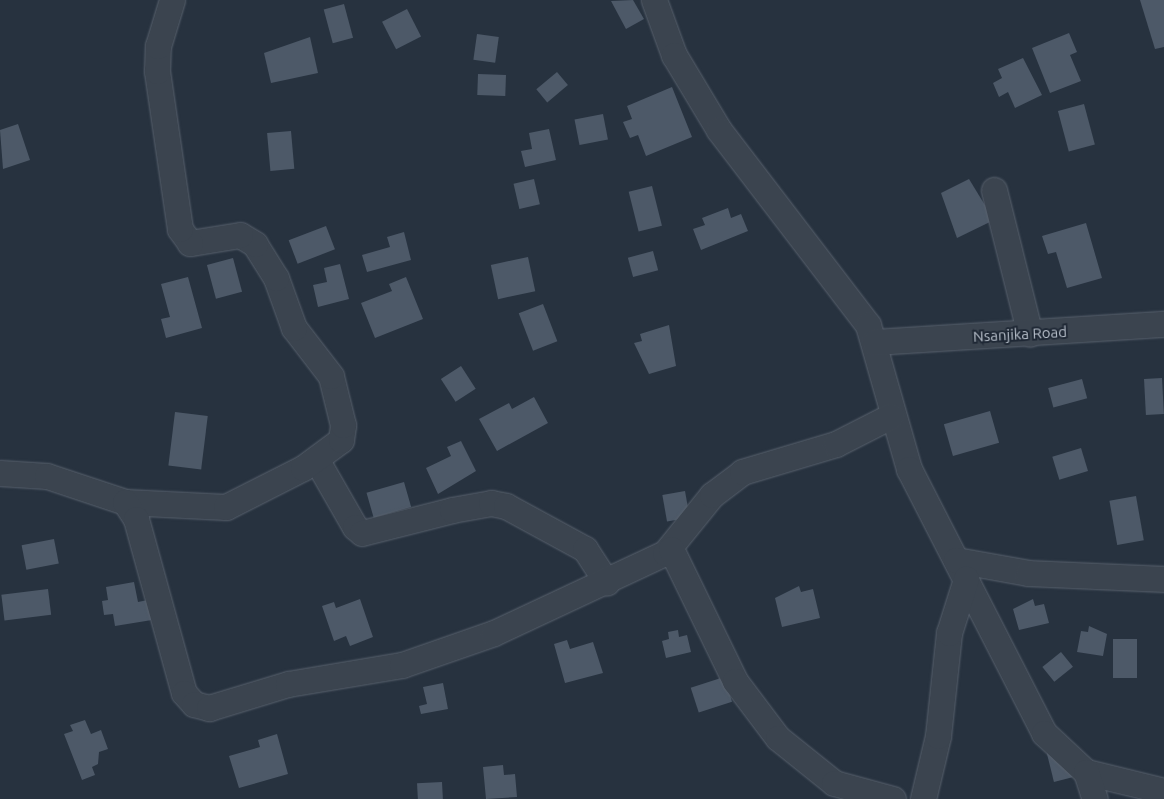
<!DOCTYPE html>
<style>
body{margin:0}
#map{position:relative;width:1164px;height:799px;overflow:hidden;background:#27323f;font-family:Ubuntu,sans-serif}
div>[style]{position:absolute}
.building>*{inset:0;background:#4d5968;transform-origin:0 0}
.roads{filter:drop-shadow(0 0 1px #58616d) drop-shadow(0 0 1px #58616d)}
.minor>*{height:25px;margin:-12.5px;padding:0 12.5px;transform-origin:12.5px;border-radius:12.5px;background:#3b444f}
span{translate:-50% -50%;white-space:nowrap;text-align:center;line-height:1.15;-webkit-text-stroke:4px #1f2835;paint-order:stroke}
.street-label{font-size:15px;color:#b7bfca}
</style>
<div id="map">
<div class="building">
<i style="clip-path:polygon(633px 0,644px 19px,626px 29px,611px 1px)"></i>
<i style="clip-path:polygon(1140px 0,1164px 0,1164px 47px,1155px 49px)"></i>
<i style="left:344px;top:4px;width:35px;height:21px;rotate:75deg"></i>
<i style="left:407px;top:9px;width:31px;height:28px;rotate:63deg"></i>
<i style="clip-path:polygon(1069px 33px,1077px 52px,1070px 55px,1081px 81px,1050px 93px,1032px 48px)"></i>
<i style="left:477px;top:34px;width:22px;height:26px;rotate:8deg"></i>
<i style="clip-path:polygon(310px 37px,318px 73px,271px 83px,264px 53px)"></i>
<i style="clip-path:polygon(1023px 58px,1042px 95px,1015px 108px,1008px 92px,999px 97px,993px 83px,1002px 78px,998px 69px)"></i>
<i style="left:557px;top:72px;width:17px;height:27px;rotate:50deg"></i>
<i style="left:478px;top:74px;width:28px;height:21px;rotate:2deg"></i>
<i style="clip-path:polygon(672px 87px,692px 137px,646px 156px,638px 135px,630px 138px,623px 122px,632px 119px,627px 106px)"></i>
<i style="left:1084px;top:104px;width:42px;height:27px;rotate:75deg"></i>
<i style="left:603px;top:114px;width:26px;height:29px;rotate:79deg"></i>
<i style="clip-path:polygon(18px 124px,30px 160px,3px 169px,0 130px)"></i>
<i style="clip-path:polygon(549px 129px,556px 160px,525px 167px,521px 151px,532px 149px,529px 133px)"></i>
<i style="left:291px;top:131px;width:38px;height:24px;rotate:85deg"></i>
<i style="left:534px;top:179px;width:26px;height:21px;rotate:77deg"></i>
<i style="clip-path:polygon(969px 179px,994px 220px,957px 238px,941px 193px)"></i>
<i style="left:652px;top:186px;width:41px;height:24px;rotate:76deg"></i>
<i style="clip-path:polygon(728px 208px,731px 218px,741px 214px,748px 231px,701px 250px,693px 229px,705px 225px,702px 218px)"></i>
<i style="clip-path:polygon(1086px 223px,1102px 278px,1067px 288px,1056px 252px,1048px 254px,1042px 236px)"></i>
<i style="left:326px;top:226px;width:25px;height:40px;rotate:69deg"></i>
<i style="clip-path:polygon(404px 232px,411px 260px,367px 272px,362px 255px,390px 247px,387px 237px)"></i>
<i style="left:653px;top:251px;width:20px;height:26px;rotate:75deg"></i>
<i style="left:528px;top:257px;width:35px;height:38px;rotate:78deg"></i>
<i style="left:233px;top:258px;width:35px;height:27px;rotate:75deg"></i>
<i style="clip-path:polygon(340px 264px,349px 299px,318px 307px,313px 285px,327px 282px,324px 268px)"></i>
<i style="clip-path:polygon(188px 277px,202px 328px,166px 338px,161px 319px,170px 317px,161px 284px)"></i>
<i style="clip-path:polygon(406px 277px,423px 319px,375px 338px,361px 303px,392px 291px,389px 284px)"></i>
<i style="left:543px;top:304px;width:40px;height:26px;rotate:69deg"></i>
<i style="clip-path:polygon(669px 325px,676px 366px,649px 374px,634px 343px,642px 341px,640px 334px)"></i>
<i style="left:461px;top:366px;width:27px;height:24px;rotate:57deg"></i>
<i style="left:1162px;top:378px;width:36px;height:18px;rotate:87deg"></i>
<i style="left:1082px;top:379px;width:20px;height:35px;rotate:75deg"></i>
<i style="clip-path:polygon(534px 397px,548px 423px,497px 451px,479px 419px,509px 403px,512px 409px)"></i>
<i style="left:990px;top:411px;width:33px;height:48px;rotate:74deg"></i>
<i style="left:175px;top:412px;width:33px;height:54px;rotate:7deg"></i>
<i style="clip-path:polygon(461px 441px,476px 471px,438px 494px,426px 468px,451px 456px,447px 447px)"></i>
<i style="left:1081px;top:448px;width:24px;height:30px;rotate:73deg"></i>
<i style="left:404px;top:482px;width:26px;height:39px;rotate:74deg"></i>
<i style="left:685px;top:491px;width:27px;height:23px;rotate:80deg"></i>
<i style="left:1136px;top:496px;width:45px;height:27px;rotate:80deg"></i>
<i style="left:54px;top:539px;width:25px;height:33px;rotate:79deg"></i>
<i style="clip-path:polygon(134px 582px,138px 602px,148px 600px,152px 620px,115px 626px,113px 614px,104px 615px,102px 601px,108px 600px,106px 587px)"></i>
<i style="clip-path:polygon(799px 586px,801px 592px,813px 589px,820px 618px,782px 627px,775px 598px)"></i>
<i style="left:48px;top:589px;width:26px;height:47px;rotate:83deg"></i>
<i style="clip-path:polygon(360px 599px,373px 637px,350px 646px,346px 636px,334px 641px,322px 606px,334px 602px,336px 608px)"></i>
<i style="clip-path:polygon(1033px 599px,1035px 606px,1044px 604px,1049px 623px,1019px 630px,1013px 609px)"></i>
<i style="clip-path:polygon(1089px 626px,1107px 634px,1103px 656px,1077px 652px,1081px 631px,1088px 632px)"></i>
<i style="clip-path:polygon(678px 630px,679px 637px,687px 635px,691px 652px,666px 658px,662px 641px,669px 639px,668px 632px)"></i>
<i style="left:1113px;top:639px;width:24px;height:39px"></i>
<i style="clip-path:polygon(567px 640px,570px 649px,593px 642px,603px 673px,565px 683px,554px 644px)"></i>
<i style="left:1061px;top:652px;width:19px;height:24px;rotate:51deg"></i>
<i style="left:724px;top:677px;width:26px;height:35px;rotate:72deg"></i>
<i style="clip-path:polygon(443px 683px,448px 709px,421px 714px,419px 706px,427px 704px,423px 687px)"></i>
<i style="clip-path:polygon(85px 720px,91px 734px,101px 730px,108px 749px,99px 752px,98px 764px,92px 767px,95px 775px,82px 780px,64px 734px,73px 731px,70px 725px)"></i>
<i style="clip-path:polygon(277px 734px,288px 774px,239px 788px,229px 756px,260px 747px,258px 740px)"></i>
<i style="left:1070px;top:747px;width:30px;height:24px;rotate:76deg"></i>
<i style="clip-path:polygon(503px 765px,504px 775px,515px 774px,517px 797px,486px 799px,483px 767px)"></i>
<i style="left:442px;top:782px;width:17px;height:25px;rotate:87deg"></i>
</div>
<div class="roads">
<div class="minor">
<i style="left:654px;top:0;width:59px;rotate:70deg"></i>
<i style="left:674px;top:55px;width:87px;rotate:59deg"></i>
<i style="left:719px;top:130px;width:245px;rotate:52.6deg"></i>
<i style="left:868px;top:325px;width:150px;rotate:74.1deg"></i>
<i style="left:909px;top:469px;width:297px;rotate:62.9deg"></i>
<i style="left:1044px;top:733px;width:57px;rotate:42.9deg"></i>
<i style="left:1086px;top:772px;width:80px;rotate:13.7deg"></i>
<i style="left:994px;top:190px;width:148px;rotate:76deg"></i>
<i style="left:875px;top:342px;width:290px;rotate:-3.6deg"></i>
<i style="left:316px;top:459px;width:78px;rotate:60.2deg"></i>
<i style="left:355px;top:527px;width:9px;rotate:41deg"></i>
<i style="left:362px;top:533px;width:93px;rotate:-14.3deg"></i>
<i style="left:452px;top:510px;width:40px;rotate:-10deg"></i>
<i style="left:491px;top:503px;width:15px;rotate:11deg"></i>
<i style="left:506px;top:506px;width:90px;rotate:28.6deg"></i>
<i style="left:585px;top:549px;width:40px;rotate:57.1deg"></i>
<i style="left:0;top:473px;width:47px;rotate:3.7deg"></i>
<i style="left:47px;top:476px;width:82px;rotate:18.4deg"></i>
<i style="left:125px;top:502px;width:101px;rotate:2.8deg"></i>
<i style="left:226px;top:507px;width:86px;rotate:-26.9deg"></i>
<i style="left:303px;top:468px;width:47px;rotate:-36.4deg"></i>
<i style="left:341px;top:440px;width:15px;rotate:-82deg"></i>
<i style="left:343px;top:425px;width:50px;rotate:-103.8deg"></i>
<i style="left:331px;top:376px;width:61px;rotate:-127.6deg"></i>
<i style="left:294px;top:328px;width:53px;rotate:-109.8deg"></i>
<i style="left:276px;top:278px;width:40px;rotate:-122deg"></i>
<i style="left:255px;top:244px;width:17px;rotate:-149deg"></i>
<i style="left:240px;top:235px;width:51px;rotate:170.9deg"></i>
<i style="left:190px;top:243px;width:17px;rotate:-126deg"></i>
<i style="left:180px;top:229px;width:160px;rotate:-98.3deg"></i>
<i style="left:157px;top:71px;width:25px;rotate:-88deg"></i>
<i style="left:158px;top:46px;width:48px;rotate:-73.1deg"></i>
<i style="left:125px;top:502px;width:20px;rotate:57deg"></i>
<i style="left:136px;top:519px;width:180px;rotate:74.6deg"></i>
<i style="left:184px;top:693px;width:15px;rotate:48deg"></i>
<i style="left:194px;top:704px;width:16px;rotate:15deg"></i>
<i style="left:209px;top:708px;width:83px;rotate:-16.9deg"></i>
<i style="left:288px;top:684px;width:116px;rotate:-9.5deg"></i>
<i style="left:402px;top:665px;width:97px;rotate:-19.2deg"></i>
<i style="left:494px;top:633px;width:189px;rotate:-25.1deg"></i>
<i style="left:665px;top:553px;width:75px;rotate:-51deg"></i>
<i style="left:712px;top:495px;width:38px;rotate:-37deg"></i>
<i style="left:742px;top:472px;width:98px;rotate:-16.6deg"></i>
<i style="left:836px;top:444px;width:62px;rotate:-27deg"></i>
<i style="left:671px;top:549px;width:147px;rotate:64.1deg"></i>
<i style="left:735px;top:681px;width:71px;rotate:53deg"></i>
<i style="left:778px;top:738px;width:72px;rotate:38.8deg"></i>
<i style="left:834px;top:783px;width:61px;rotate:15.2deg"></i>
<i style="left:956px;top:560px;width:73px;rotate:10.2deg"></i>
<i style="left:1028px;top:573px;width:136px;rotate:2.5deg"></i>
<i style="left:1086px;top:772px;width:28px;rotate:72deg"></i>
<i style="left:923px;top:799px;width:65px;rotate:-76.6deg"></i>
<i style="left:938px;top:736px;width:104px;rotate:-83.9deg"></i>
<i style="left:949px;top:633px;width:57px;rotate:-72.5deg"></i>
</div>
</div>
<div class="street-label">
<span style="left:1020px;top:334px;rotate:-3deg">Nsanjika Road</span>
</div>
</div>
